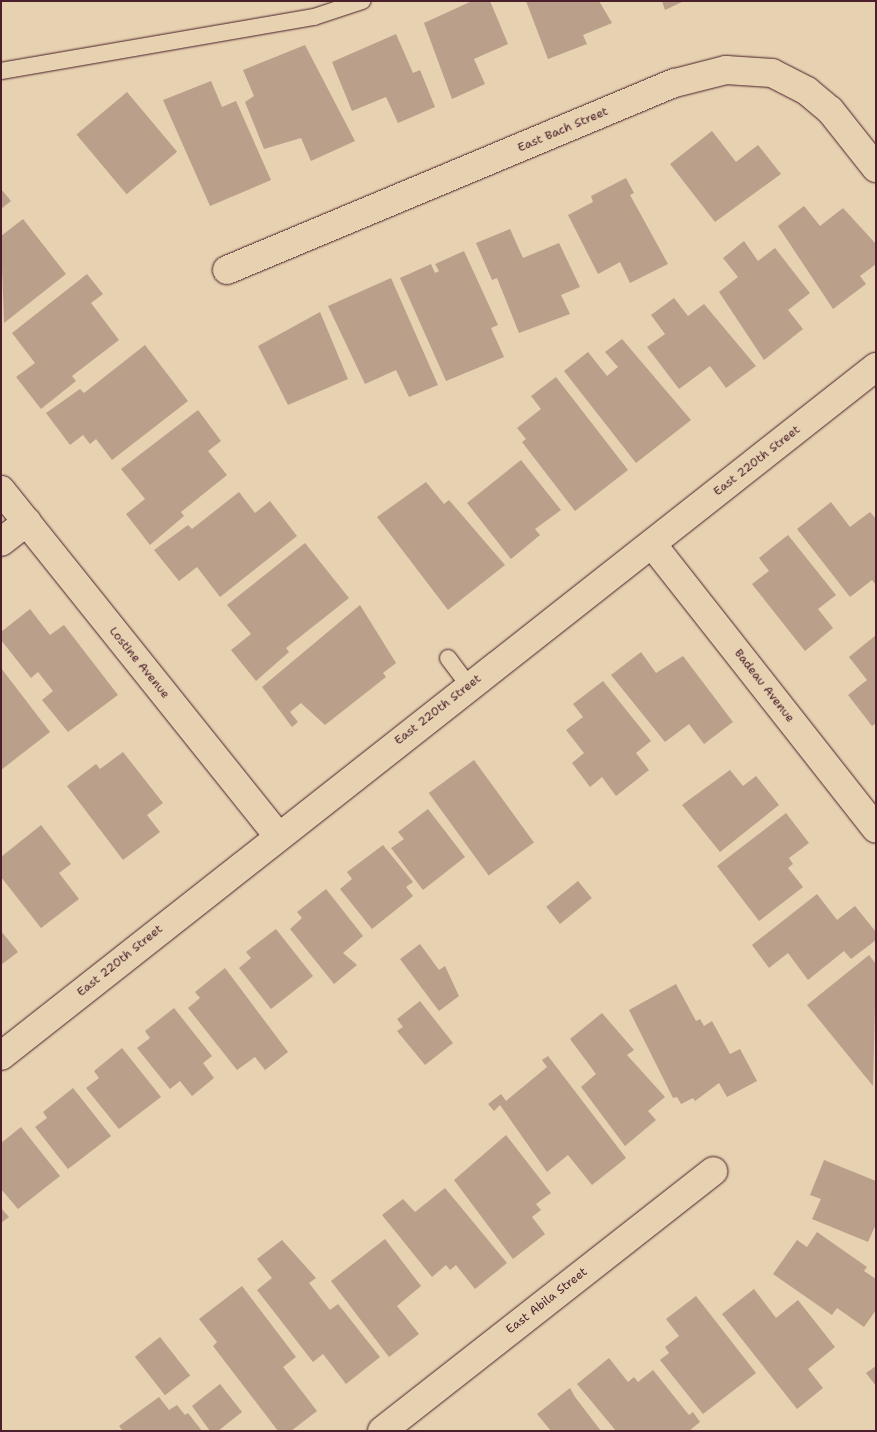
<!DOCTYPE html>
<style>
body{margin:0}
#map{position:relative;width:877px;height:1432px;overflow:hidden;background:#e6d1b0;font-family:"Shantell Sans",sans-serif}
div>[style]{position:absolute}
.building>*{inset:0;background:#ba9f8b;transform-origin:0 0}
.roads{filter:drop-shadow(0 0 1px #4a1f2b) drop-shadow(0 0 1px #4a1f2b)}
.lane>*{height:16px;margin:-8px;padding:0 8px;transform-origin:8px;border-radius:8px;background:#e6d1b0}
.street>*{height:28px;margin:-14px;padding:0 14px;transform-origin:14px;border-radius:14px;background:#e6d1b0}
.secondary>*{height:28px;margin:-14px;padding:0 14px;transform-origin:14px;border-radius:14px;background:#e6d1b0}
span{translate:-50% -50%;white-space:nowrap;text-align:center;line-height:1.15;-webkit-text-stroke:5px #e6d1b0;paint-order:stroke}
.street-label{font-size:12px;color:#4a1f2b}
.frame{position:absolute;inset:0;border:2px solid #4a1f2b;pointer-events:none}
</style>
<div id="map">
<div class="building">
<i style="clip-path:polygon(472px 1px,490px 1px,508px 44px,474px 59px,485px 84px,452px 99px,424px 23px)"></i>
<i style="clip-path:polygon(526px 1px,599px 1px,612px 23px,583px 35px,587px 44px,548px 59px)"></i>
<i style="clip-path:polygon(662px 1px,684px 1px,665px 10px)"></i>
<i style="clip-path:polygon(396px 34px,413px 73px,420px 70px,435px 107px,398px 123px,386px 97px,352px 111px,332px 62px)"></i>
<i style="clip-path:polygon(305px 45px,355px 141px,311px 161px,301px 138px,264px 149px,245px 102px,254px 96px,243px 70px)"></i>
<i style="clip-path:polygon(211px 81px,222px 107px,236px 101px,271px 180px,210px 206px,163px 100px)"></i>
<i style="left:127px;top:92px;width:78px;height:66px;rotate:50deg"></i>
<i style="clip-path:polygon(712px 131px,736px 162px,758px 145px,781px 174px,715px 222px,670px 164px)"></i>
<i style="clip-path:polygon(626px 178px,634px 193px,630px 195px,668px 264px,630px 283px,620px 262px,598px 274px,568px 215px,593px 202px,591px 196px)"></i>
<i style="clip-path:polygon(1px 189px,11px 201px,1px 209px)"></i>
<i style="clip-path:polygon(804px 206px,820px 226px,843px 208px,876px 244px,876px 264px,860px 276px,866px 284px,833px 309px,778px 226px)"></i>
<i style="clip-path:polygon(23px 219px,66px 274px,4px 323px,1px 236px)"></i>
<i style="clip-path:polygon(510px 229px,523px 258px,559px 243px,580px 287px,561px 295px,570px 314px,519px 333px,497px 278px,492px 280px,476px 243px)"></i>
<i style="clip-path:polygon(744px 241px,758px 261px,775px 248px,810px 293px,788px 310px,803px 329px,764px 360px,719px 292px,738px 277px,723px 258px)"></i>
<i style="clip-path:polygon(464px 251px,498px 325px,491px 328px,504px 357px,446px 381px,400px 278px,431px 264px,435px 273px,439px 271px,435px 264px)"></i>
<i style="clip-path:polygon(87px 274px,103px 294px,91px 303px,119px 340px,72px 376px,76px 381px,41px 409px,16px 377px,35px 363px,12px 333px)"></i>
<i style="clip-path:polygon(391px 278px,438px 385px,409px 397px,396px 370px,365px 384px,328px 306px)"></i>
<i style="clip-path:polygon(674px 298px,688px 316px,704px 304px,756px 366px,726px 388px,710px 366px,679px 389px,647px 347px,665px 334px,651px 315px)"></i>
<i style="clip-path:polygon(320px 312px,348px 379px,288px 405px,258px 346px)"></i>
<i style="clip-path:polygon(622px 339px,691px 420px,636px 463px,564px 371px,588px 352px,607px 376px,618px 367px,605px 352px)"></i>
<i style="clip-path:polygon(145px 345px,188px 401px,112px 460px,96px 439px,90px 444px,83px 435px,70px 445px,46px 413px,80px 389px,84px 393px)"></i>
<i style="clip-path:polygon(556px 377px,628px 470px,575px 511px,522px 442px,526px 439px,517px 428px,541px 409px,531px 396px)"></i>
<i style="clip-path:polygon(198px 410px,221px 441px,208px 451px,227px 475px,181px 512px,184px 516px,150px 545px,126px 514px,145px 499px,121px 469px)"></i>
<i style="clip-path:polygon(521px 460px,561px 510px,535px 529px,540px 535px,511px 559px,467px 503px)"></i>
<i style="clip-path:polygon(426px 482px,444px 504px,449px 500px,505px 565px,448px 610px,377px 517px)"></i>
<i style="clip-path:polygon(239px 492px,255px 513px,270px 501px,297px 536px,220px 597px,197px 567px,179px 581px,154px 550px,188px 525px,192px 529px)"></i>
<i style="clip-path:polygon(831px 502px,850px 527px,870px 512px,876px 519px,876px 585px,872px 580px,850px 597px,797px 529px)"></i>
<i style="clip-path:polygon(788px 535px,836px 595px,818px 609px,833px 628px,805px 651px,752px 584px,769px 571px,759px 558px)"></i>
<i style="clip-path:polygon(305px 543px,349px 598px,286px 648px,289px 652px,256px 681px,231px 650px,251px 634px,227px 605px)"></i>
<i style="clip-path:polygon(360px 605px,396px 663px,383px 673px,386px 677px,325px 725px,301px 703px,290px 712px,298px 722px,292px 727px,262px 687px)"></i>
<i style="clip-path:polygon(30px 609px,50px 635px,64px 625px,118px 695px,68px 732px,42px 700px,53px 691px,38px 672px,31px 678px,1px 640px,1px 632px)"></i>
<i style="clip-path:polygon(876px 635px,876px 723px,872px 726px,848px 695px,867px 680px,849px 657px)"></i>
<i style="clip-path:polygon(641px 652px,656px 673px,683px 656px,733px 722px,704px 744px,689px 724px,665px 742px,611px 675px)"></i>
<i style="clip-path:polygon(1px 668px,50px 732px,1px 770px)"></i>
<i style="clip-path:polygon(603px 681px,651px 741px,636px 753px,649px 770px,616px 796px,602px 777px,590px 787px,572px 763px,584px 753px,566px 730px,583px 717px,573px 704px)"></i>
<i style="clip-path:polygon(123px 752px,163px 803px,147px 815px,160px 832px,123px 860px,67px 786px,96px 764px,100px 769px)"></i>
<i style="left:474px;top:760px;width:102px;height:56px;rotate:54deg"></i>
<i style="clip-path:polygon(730px 770px,743px 786px,756px 776px,779px 805px,720px 852px,682px 805px)"></i>
<i style="clip-path:polygon(428px 809px,465px 857px,423px 890px,391px 848px,404px 839px,398px 832px)"></i>
<i style="clip-path:polygon(786px 813px,809px 843px,789px 858px,793px 864px,788px 868px,803px 887px,759px 921px,717px 866px)"></i>
<i style="clip-path:polygon(41px 825px,71px 864px,59px 873px,79px 899px,41px 928px,1px 877px,1px 857px)"></i>
<i style="clip-path:polygon(383px 845px,413px 882px,406px 887px,413px 896px,372px 929px,340px 889px,352px 879px,347px 872px)"></i>
<i style="left:578px;top:881px;width:22px;height:41px;rotate:51deg"></i>
<i style="clip-path:polygon(326px 889px,363px 936px,343px 953px,357px 965px,334px 984px,290px 929px,302px 918px,297px 912px)"></i>
<i style="clip-path:polygon(817px 894px,837px 920px,855px 906px,876px 932px,876px 940px,851px 959px,844px 951px,808px 980px,788px 953px,769px 968px,752px 945px)"></i>
<i style="clip-path:polygon(276px 929px,313px 976px,271px 1009px,239px 968px,251px 958px,246px 952px)"></i>
<i style="clip-path:polygon(1px 931px,18px 952px,1px 965px)"></i>
<i style="clip-path:polygon(420px 944px,439px 970px,445px 966px,459px 996px,439px 1011px,400px 959px)"></i>
<i style="clip-path:polygon(869px 955px,876px 964px,873px 1086px,807px 1005px)"></i>
<i style="clip-path:polygon(225px 968px,288px 1052px,265px 1070px,255px 1057px,237px 1070px,188px 1008px,200px 998px,195px 992px)"></i>
<i style="clip-path:polygon(676px 984px,696px 1021px,700px 1019px,704px 1026px,712px 1021px,730px 1054px,740px 1049px,757px 1081px,727px 1097px,719px 1083px,695px 1101px,693px 1098px,681px 1104px,677px 1097px,673px 1098px,629px 1010px)"></i>
<i style="clip-path:polygon(420px 1001px,453px 1043px,425px 1065px,397px 1031px,403px 1027px,397px 1019px)"></i>
<i style="clip-path:polygon(174px 1008px,212px 1056px,203px 1063px,214px 1078px,192px 1096px,180px 1081px,170px 1089px,137px 1048px,150px 1038px,145px 1031px)"></i>
<i style="clip-path:polygon(602px 1013px,634px 1050px,627px 1055px,665px 1097px,648px 1111px,656px 1120px,625px 1146px,581px 1087px,596px 1074px,570px 1039px)"></i>
<i style="clip-path:polygon(122px 1048px,161px 1097px,119px 1129px,86px 1088px,99px 1078px,94px 1071px)"></i>
<i style="clip-path:polygon(548px 1056px,626px 1158px,592px 1185px,568px 1155px,547px 1172px,500px 1105px,494px 1111px,488px 1104px,501px 1094px,506px 1101px,547px 1067px,542px 1060px)"></i>
<i style="clip-path:polygon(73px 1088px,111px 1136px,68px 1169px,35px 1127px,47px 1118px,43px 1112px)"></i>
<i style="clip-path:polygon(21px 1127px,60px 1176px,18px 1209px,1px 1189px,1px 1143px)"></i>
<i style="clip-path:polygon(506px 1135px,551px 1193px,536px 1204px,541px 1210px,532px 1217px,545px 1234px,513px 1259px,454px 1180px)"></i>
<i style="clip-path:polygon(824px 1160px,876px 1181px,876px 1224px,868px 1242px,812px 1219px,821px 1199px,810px 1195px)"></i>
<i style="clip-path:polygon(445px 1188px,507px 1263px,475px 1289px,456px 1265px,450px 1270px,446px 1265px,432px 1277px,382px 1215px,403px 1199px,415px 1212px)"></i>
<i style="clip-path:polygon(1px 1208px,9px 1217px,1px 1223px)"></i>
<i style="clip-path:polygon(817px 1232px,867px 1267px,864px 1271px,876px 1279px,876px 1310px,864px 1327px,837px 1308px,832px 1315px,773px 1274px,797px 1240px,807px 1247px)"></i>
<i style="clip-path:polygon(385px 1239px,421px 1286px,397px 1306px,419px 1334px,389px 1357px,331px 1281px)"></i>
<i style="clip-path:polygon(282px 1240px,316px 1278px,309px 1283px,330px 1310px,338px 1304px,380px 1357px,346px 1384px,323px 1354px,313px 1362px,257px 1290px,272px 1278px,257px 1259px)"></i>
<i style="clip-path:polygon(242px 1286px,296px 1357px,283px 1367px,317px 1411px,291px 1431px,278px 1431px,213px 1346px,217px 1342px,199px 1319px)"></i>
<i style="clip-path:polygon(754px 1289px,776px 1318px,798px 1300px,835px 1347px,808px 1369px,823px 1388px,797px 1409px,722px 1314px)"></i>
<i style="clip-path:polygon(696px 1296px,756px 1373px,703px 1414px,660px 1360px,669px 1353px,665px 1347px,679px 1336px,666px 1319px)"></i>
<i style="left:160px;top:1337px;width:49px;height:32px;rotate:52deg"></i>
<i style="clip-path:polygon(609px 1358px,628px 1382px,634px 1377px,638px 1382px,653px 1370px,689px 1415px,693px 1412px,700px 1422px,689px 1431px,616px 1431px,577px 1384px)"></i>
<i style="clip-path:polygon(876px 1366px,876px 1386px,866px 1373px)"></i>
<i style="clip-path:polygon(220px 1384px,242px 1412px,218px 1431px,210px 1431px,192px 1406px)"></i>
<i style="clip-path:polygon(570px 1388px,575px 1397px,601px 1431px,551px 1431px,537px 1414px)"></i>
<i style="clip-path:polygon(159px 1397px,169px 1410px,177px 1405px,185px 1415px,188px 1413px,202px 1431px,123px 1431px,119px 1426px)"></i>
</div>
<div class="roads">
<div class="lane">
<i style="left:1px;top:71px;width:318px;rotate:-9.8deg"></i>
<i style="left:314px;top:17px;width:51px;rotate:-18.4deg"></i>
<i style="left:448px;top:658px;width:35px;rotate:53deg"></i>
</div>
<div class="street">
<i style="left:227px;top:270px;width:485px;rotate:-22.7deg"></i>
<i style="left:675px;top:83px;width:53px;rotate:-14.3deg"></i>
<i style="left:726px;top:70px;width:46px;rotate:3.7deg"></i>
<i style="left:772px;top:73px;width:39px;rotate:27deg"></i>
<i style="left:807px;top:91px;width:30px;rotate:40deg"></i>
<i style="left:830px;top:110px;width:74px;rotate:51.6deg"></i>
<i style="left:1px;top:490px;width:442px;rotate:51.3deg"></i>
<i style="left:1px;top:542px;width:33px;rotate:-38deg"></i>
<i style="left:652px;top:544px;width:362px;rotate:51.8deg"></i>
<i style="left:382px;top:1431px;width:421px;rotate:-38.1deg"></i>
</div>
<div class="secondary">
<i style="left:1px;top:1056px;width:1114px;rotate:-38.22deg"></i>
</div>
</div>
<div class="street-label">
<span style="left:563px;top:130px;rotate:-23deg">East Bach Street</span>
<span style="left:757px;top:461px;rotate:-38deg">East 220th Street</span>
<span style="left:139px;top:663px;rotate:51deg">Lostine Avenue</span>
<span style="left:764px;top:686px;rotate:52deg">Badeau Avenue</span>
<span style="left:438px;top:710px;rotate:-38deg">East 220th Street</span>
<span style="left:120px;top:961px;rotate:-39deg">East 220th Street</span>
<span style="left:547px;top:1301px;rotate:-38deg">East Abila Street</span>
</div>
<div class="frame"></div>
</div>
